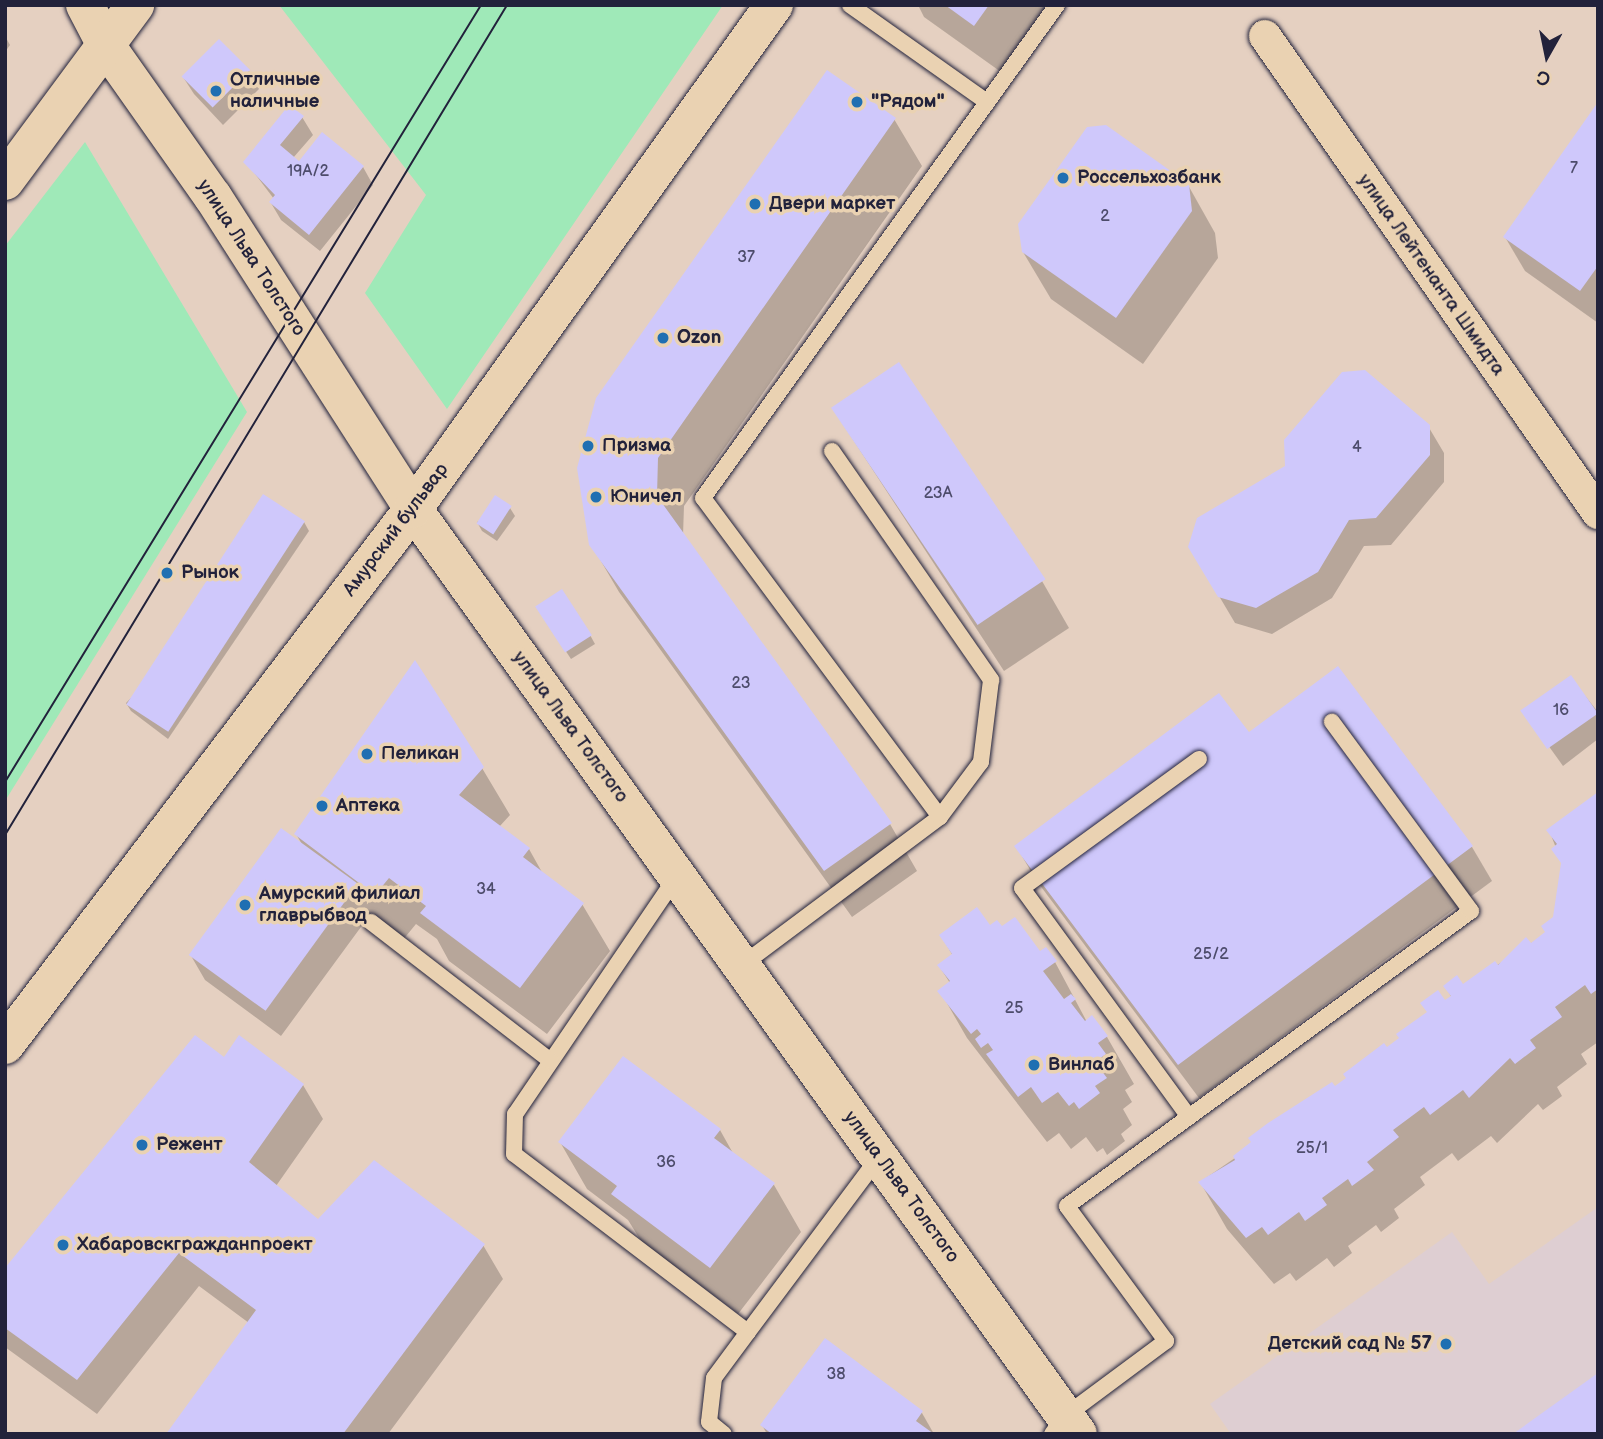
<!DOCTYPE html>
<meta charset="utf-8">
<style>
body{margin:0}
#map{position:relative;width:1603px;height:1439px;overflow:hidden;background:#e5d0c1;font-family:"Balsamiq Sans",sans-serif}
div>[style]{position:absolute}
.built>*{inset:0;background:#deced2}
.green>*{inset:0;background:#9fe9b8}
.shadow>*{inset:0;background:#0003}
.building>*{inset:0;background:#cfc8fb;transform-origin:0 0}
.roads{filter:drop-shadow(0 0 2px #22223b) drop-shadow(0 0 2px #22223b)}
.lane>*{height:16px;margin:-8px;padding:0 8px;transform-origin:8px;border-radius:8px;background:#ead2b2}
.street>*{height:32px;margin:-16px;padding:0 16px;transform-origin:16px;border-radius:16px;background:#ead2b2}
.secondary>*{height:38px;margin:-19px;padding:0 19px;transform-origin:19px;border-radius:19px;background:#ead2b2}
.tram>*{height:2px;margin:-1px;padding:0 1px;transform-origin:1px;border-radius:1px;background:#22223b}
.dots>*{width:19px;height:19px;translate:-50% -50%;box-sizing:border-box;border:4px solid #ead2b2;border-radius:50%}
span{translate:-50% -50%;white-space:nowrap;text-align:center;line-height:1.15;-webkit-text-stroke:7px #ead2b2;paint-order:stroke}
.number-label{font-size:16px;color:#4d4c6b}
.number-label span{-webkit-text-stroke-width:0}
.poi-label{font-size:19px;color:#22223b;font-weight:700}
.left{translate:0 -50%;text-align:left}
.right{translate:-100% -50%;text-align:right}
.street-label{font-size:19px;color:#22223b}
.frame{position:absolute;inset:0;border:7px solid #22223b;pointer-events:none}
.north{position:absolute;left:1512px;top:21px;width:70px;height:70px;-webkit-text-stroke:5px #ead2b2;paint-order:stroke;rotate:189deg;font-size:19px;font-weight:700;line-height:28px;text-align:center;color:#22223b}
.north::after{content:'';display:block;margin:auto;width:24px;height:32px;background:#22223b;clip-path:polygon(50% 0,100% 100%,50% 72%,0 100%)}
</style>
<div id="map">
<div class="built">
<i style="clip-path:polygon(1598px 1207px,1598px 1434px,1231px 1434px,1210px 1404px,1452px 1232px,1489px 1284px)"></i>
</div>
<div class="green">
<i style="clip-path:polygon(279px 5px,723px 5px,447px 409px,365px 293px,426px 195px)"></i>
<i style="clip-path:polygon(85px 142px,247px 412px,5px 801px,5px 246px)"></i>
</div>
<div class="shadow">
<i style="clip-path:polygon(918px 5px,1049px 5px,1001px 72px,924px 17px)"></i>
<i style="clip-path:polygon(5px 36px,10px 45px,5px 52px)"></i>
<i style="clip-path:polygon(249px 71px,259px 89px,223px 125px,194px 94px,183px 77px)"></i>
<i style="clip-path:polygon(1598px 105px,1598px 323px,1525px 271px,1505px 237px)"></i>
<i style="clip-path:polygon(302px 117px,313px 135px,293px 158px,299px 163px,322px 135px,363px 167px,373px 185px,320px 251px,281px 220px,271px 203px,274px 199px,246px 162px)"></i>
<i style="clip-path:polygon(894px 119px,922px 166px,684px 506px,683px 536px,890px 824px,917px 871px,852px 917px,619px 592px,591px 544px)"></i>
<i style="clip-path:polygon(1188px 185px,1215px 233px,1218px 258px,1143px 364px,1051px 299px,1023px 252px)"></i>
<i style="clip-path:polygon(833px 409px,1042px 581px,1069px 628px,1004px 671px)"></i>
<i style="clip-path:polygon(1428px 426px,1444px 453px,1444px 482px,1391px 545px,1364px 546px,1332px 598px,1272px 634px,1235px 623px,1190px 547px)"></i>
<i style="clip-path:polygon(510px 508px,515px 516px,497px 541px,482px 531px,477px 522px)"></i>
<i style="clip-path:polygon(304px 522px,309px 531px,168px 739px,131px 711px,126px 703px)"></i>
<i style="clip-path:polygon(542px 615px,590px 635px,595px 644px,571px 659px)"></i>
<i style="clip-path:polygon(1570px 677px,1598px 712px,1598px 739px,1563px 766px,1525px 713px)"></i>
<i style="clip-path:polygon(1248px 735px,1472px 847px,1492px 881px,1199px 1098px,1036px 880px,1016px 846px)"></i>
<i style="clip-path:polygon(482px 768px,510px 815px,499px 827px,529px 849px,543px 874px,582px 904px,610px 951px,547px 1034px,449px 961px,437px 939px,416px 924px,402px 941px,369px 916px,281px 1036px,205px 980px,190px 954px,303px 846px,296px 834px)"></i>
<i style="clip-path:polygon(1598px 794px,1598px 1042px,1581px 1054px,1587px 1064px,1557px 1087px,1562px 1096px,1543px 1110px,1538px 1104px,1497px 1143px,1491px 1136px,1458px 1161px,1452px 1153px,1420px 1177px,1425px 1185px,1394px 1209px,1399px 1218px,1381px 1232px,1376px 1225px,1348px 1246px,1352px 1253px,1334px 1267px,1327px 1258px,1296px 1281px,1290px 1273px,1274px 1284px,1227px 1229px,1200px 1182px,1335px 1089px,1452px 998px,1445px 986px,1463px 987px,1547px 933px,1555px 918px,1563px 866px,1549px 830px)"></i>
<i style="clip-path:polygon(990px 927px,1055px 962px,1087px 1022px,1092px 1018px,1107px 1037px,1134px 1084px,1125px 1090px,1132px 1102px,1123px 1109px,1132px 1125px,1121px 1134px,1125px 1141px,1107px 1155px,1103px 1148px,1097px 1152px,1086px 1137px,1071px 1149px,1059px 1133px,1047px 1142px,967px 1038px,940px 991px,950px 983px,939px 966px,953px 956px,941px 936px)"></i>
<i style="clip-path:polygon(624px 1058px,720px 1130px,734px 1155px,774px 1185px,801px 1232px,738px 1314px,641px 1241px,628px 1220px,587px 1189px,560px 1142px)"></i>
<i style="clip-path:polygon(224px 1059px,303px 1085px,323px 1119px,276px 1186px,318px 1221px,483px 1245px,503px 1279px,388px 1434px,169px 1434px,249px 1323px,199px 1286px,97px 1414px,5px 1347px,5px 1271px)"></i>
<i style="clip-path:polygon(826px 1341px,922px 1413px,934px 1434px,767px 1434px,762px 1425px)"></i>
</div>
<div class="building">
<i style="clip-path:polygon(945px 5px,989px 5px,974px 26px)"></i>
<i style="left:219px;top:39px;width:44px;height:53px;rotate:45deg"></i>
<i style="clip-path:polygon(827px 70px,896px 118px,658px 458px,657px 496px,892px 823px,824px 871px,589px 545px,577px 468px,596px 398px)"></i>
<i style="clip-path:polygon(1598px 102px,1598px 266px,1580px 291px,1503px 237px)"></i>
<i style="clip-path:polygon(289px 105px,304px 116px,280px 145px,299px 161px,322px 132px,364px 166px,309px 235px,269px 202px,275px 195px,243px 162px)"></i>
<i style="clip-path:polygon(1106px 125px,1189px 184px,1192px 211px,1116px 318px,1022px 252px,1018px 224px,1087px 127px)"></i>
<i style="left:899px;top:362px;width:262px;height:82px;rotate:56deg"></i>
<i style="clip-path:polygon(1365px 370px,1430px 425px,1430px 455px,1376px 518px,1349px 520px,1318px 572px,1256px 608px,1218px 597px,1188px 547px,1197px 518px,1285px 466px,1284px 440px,1342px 372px)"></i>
<i style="left:263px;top:494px;width:50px;height:251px;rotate:33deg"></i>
<i style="left:495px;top:495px;width:20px;height:34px;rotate:33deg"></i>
<i style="left:562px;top:589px;width:55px;height:32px;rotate:57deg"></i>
<i style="clip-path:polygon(415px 660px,484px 767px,459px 795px,530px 848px,523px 857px,584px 903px,520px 988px,420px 913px,426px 906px,389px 878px,375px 895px,294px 834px)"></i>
<i style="clip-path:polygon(1338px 666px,1473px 846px,1178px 1065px,1014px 846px,1219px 693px,1249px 732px)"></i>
<i style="left:1571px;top:675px;width:47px;height:62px;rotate:55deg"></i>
<i style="clip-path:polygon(1598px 792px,1598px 989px,1591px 994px,1585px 985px,1555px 1007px,1562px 1017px,1530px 1040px,1536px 1048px,1515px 1064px,1510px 1058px,1469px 1098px,1463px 1090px,1430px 1115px,1424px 1107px,1393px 1130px,1399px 1137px,1367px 1162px,1374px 1170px,1352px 1186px,1348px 1179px,1322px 1198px,1327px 1205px,1305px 1221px,1299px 1212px,1268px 1235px,1262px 1227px,1246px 1238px,1198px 1182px,1235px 1160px,1233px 1156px,1251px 1142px,1248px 1138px,1268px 1123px,1332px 1082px,1335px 1086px,1346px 1078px,1343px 1074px,1384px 1043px,1387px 1047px,1399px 1038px,1396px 1034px,1427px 1012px,1420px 1003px,1438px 990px,1445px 1000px,1451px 996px,1443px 986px,1457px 975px,1463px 984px,1495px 961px,1498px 965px,1526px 937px,1531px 943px,1545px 932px,1541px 926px,1553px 917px,1561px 863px,1551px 849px,1557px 844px,1546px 830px)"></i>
<i style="left:281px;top:828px;width:95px;height:157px;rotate:36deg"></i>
<i style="clip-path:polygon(977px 907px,990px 925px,997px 920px,1002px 926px,1015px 917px,1040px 951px,1046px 947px,1057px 961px,1043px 971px,1064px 999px,1071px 994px,1076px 999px,1071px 1003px,1085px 1021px,1092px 1015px,1108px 1036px,1098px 1043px,1106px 1054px,1095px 1062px,1107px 1078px,1095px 1086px,1100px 1093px,1079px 1109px,1074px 1102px,1069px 1106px,1058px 1092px,1042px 1103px,1031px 1087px,1018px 1097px,986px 1054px,993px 1050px,988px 1043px,981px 1048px,975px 1039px,981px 1034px,977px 1029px,971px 1034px,937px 991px,950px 981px,937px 965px,952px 954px,939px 935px)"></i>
<i style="clip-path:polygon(195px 1035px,224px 1057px,239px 1035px,304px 1084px,249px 1162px,318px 1219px,374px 1160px,485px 1244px,343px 1434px,166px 1434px,256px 1310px,179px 1253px,77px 1380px,5px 1328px,5px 1268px)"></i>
<i style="clip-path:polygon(623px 1056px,721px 1129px,714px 1138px,775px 1183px,710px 1268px,611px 1194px,617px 1186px,558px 1142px)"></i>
<i style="clip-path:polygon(825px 1338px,923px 1411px,916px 1421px,934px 1434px,772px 1434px,760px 1425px)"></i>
<i style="clip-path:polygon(1598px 1373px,1598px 1434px,1513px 1434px)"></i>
</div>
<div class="roads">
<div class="lane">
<i style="left:850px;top:5px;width:168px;rotate:35.3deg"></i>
<i style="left:832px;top:451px;width:279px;rotate:55.2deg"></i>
<i style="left:991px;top:680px;width:83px;rotate:97deg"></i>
<i style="left:981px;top:762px;width:69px;rotate:126.7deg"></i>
<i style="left:677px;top:876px;width:288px;rotate:124.2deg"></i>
<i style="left:515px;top:1114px;width:40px;rotate:91.4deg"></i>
<i style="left:514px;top:1154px;width:294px;rotate:37.3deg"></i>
<i style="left:748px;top:1332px;width:57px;rotate:126.5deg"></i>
<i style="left:714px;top:1378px;width:44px;rotate:96.5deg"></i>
<i style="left:709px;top:1422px;width:19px;rotate:39deg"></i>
<i style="left:371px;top:922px;width:227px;rotate:37.7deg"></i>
<i style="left:742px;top:965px;width:247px;rotate:-36.8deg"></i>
<i style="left:940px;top:817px;width:397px;rotate:-126.6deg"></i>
<i style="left:703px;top:498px;width:607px;rotate:-54.32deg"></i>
<i style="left:1189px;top:1117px;width:283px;rotate:-126.1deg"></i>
<i style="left:1022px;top:888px;width:219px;rotate:-36.1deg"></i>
<i style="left:748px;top:1332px;width:217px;rotate:-53.2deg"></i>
<i style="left:1052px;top:1434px;width:22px;rotate:-54deg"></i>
<i style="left:1065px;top:1416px;width:126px;rotate:-36.6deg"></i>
<i style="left:1166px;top:1341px;width:167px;rotate:-126.3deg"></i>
<i style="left:1067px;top:1206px;width:500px;rotate:-36.14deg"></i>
<i style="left:1471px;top:911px;width:235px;rotate:-126.3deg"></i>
</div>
<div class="street">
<i style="left:1265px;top:36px;width:582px;rotate:55.08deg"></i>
</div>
<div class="secondary">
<i style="left:85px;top:5px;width:47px;rotate:62.4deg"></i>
<i style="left:107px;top:47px;width:184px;rotate:54.8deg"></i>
<i style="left:213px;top:197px;width:371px;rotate:57.3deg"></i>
<i style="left:413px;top:509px;width:1139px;rotate:54.29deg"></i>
<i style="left:5px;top:181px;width:219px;rotate:-53.5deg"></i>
<i style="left:5px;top:1045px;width:674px;rotate:-52.72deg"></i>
<i style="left:413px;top:509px;width:620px;rotate:-54.39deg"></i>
</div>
</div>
<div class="tram">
<i style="left:5px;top:782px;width:911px;rotate:-58.51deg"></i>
<i style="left:5px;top:835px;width:970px;rotate:-58.83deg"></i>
</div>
<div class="dots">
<i style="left:216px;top:91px;background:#1f6fb2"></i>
<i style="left:857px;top:102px;background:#1f6fb2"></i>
<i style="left:1063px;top:178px;background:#1f6fb2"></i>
<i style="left:755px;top:204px;background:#1f6fb2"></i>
<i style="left:663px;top:338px;background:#1f6fb2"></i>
<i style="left:588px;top:446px;background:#1f6fb2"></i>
<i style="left:596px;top:497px;background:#1f6fb2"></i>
<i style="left:167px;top:573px;background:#1f6fb2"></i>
<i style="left:367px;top:754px;background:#1f6fb2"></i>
<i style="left:322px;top:806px;background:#1f6fb2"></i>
<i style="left:245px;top:905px;background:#1f6fb2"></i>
<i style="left:1034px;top:1065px;background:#1f6fb2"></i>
<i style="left:142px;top:1145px;background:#1f6fb2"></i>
<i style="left:63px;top:1245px;background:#1f6fb2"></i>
<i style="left:1446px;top:1344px;background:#1f6fb2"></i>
</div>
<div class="number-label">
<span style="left:1574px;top:169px">7</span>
<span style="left:308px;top:172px">19А/2</span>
<span style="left:1105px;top:217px">2</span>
<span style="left:746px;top:258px">37</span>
<span style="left:1357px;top:448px">4</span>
<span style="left:938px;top:494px">23А</span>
<span style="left:741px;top:684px">23</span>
<span style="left:1561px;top:711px">16</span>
<span style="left:486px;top:890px">34</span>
<span style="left:1211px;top:955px">25/2</span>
<span style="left:1014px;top:1009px">25</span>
<span style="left:1312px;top:1149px">25/1</span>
<span style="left:666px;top:1163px">36</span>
<span style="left:836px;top:1375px">38</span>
</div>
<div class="poi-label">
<span class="left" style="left:230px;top:91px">Отличные<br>наличные</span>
<span class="left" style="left:871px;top:102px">"Рядом"</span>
<span class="left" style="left:1077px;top:178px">Россельхозбанк</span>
<span class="left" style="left:769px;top:204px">Двери маркет</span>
<span class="left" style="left:677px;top:338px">Ozon</span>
<span class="left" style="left:602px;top:446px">Призма</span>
<span class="left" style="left:610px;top:497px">Юничел</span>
<span class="left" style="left:181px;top:573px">Рынок</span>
<span class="left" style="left:381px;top:754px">Пеликан</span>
<span class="left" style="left:336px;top:806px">Аптека</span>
<span class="left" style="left:259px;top:905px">Амурский филиал<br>главрыбвод</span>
<span class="left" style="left:1048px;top:1065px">Винлаб</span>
<span class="left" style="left:156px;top:1145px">Режент</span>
<span class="left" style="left:77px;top:1245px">Хабаровскгражданпроект</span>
<span class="right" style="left:1432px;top:1344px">Детский сад № 57</span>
</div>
<div class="street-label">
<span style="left:251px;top:258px;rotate:57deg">улица Льва Толстого</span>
<span style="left:1431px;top:275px;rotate:55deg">улица Лейтенанта Шмидта</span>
<span style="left:396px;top:530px;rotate:-53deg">Амурский бульвар</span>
<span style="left:570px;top:727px;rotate:54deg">улица Льва Толстого</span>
<span style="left:901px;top:1187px;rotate:54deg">улица Льва Толстого</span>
</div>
<div class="frame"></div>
<div class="north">С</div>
</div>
